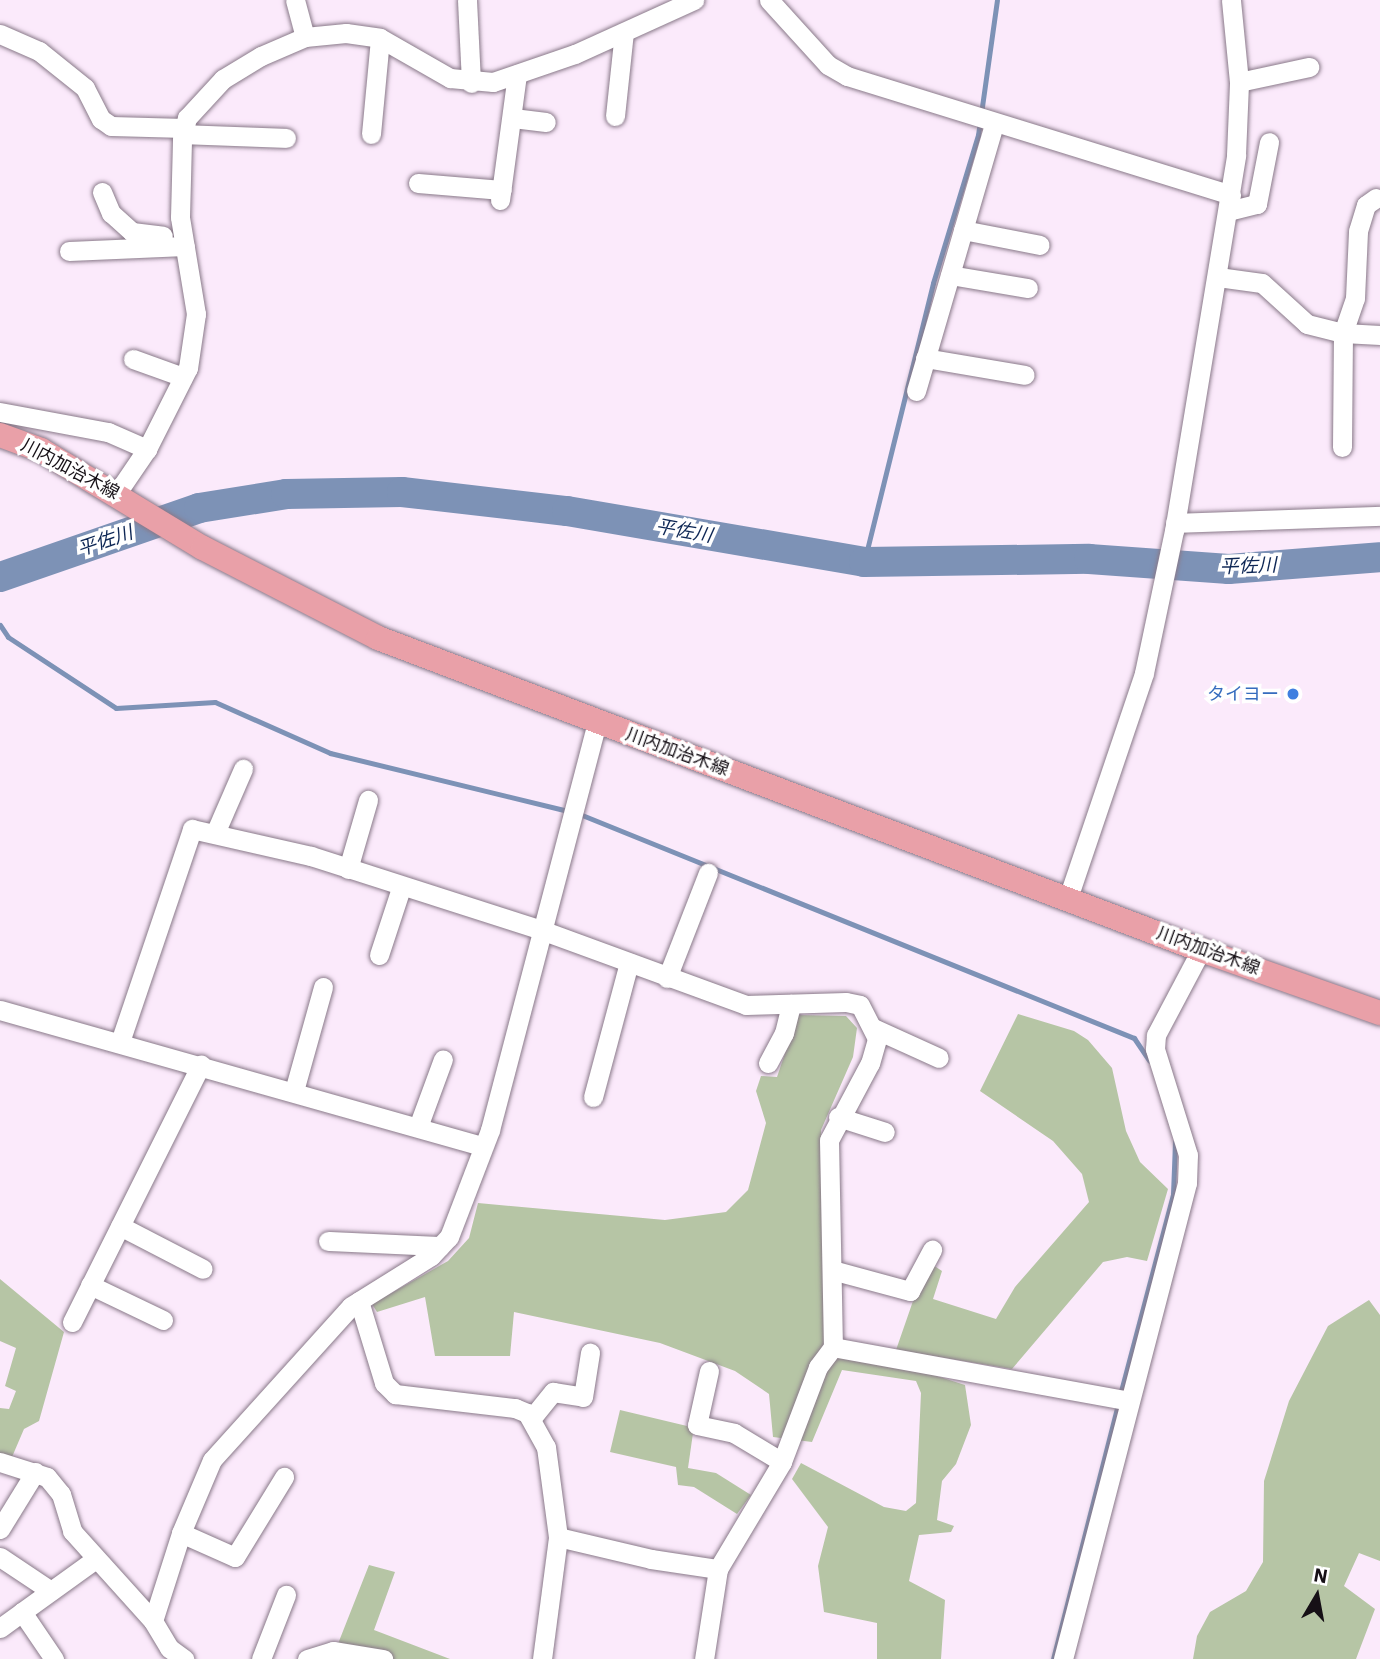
<!DOCTYPE html>
<meta charset="utf-8">
<style>
body{margin:0}
#map{position:relative;width:1380px;height:1659px;overflow:hidden;background:#fbeafb;font-family:"IBM Plex Sans","Noto Sans JP",sans-serif}
div>[style]{position:absolute}
.green>*{inset:0;background:#b6c5a5}
.stream>*{height:5px;margin:-2.5px;padding:0 2.5px;transform-origin:2.5px;border-radius:2.5px;background:#7d92b6}
.river>*{height:30px;margin:-15px;padding:0 15px;transform-origin:15px;border-radius:15px;background:#7d92b6}
.roads{filter:drop-shadow(0 0 2px #897989) drop-shadow(0 0 2px #897989)}
.minor>*{height:19px;margin:-9.5px;padding:0 9.5px;transform-origin:9.5px;border-radius:9.5px;background:#fff}
.major>*{height:24px;margin:-12px;padding:0 12px;transform-origin:12px;border-radius:12px;background:#e9a0a8}
.dots>*{width:19px;height:19px;translate:-50% -50%;box-sizing:border-box;border:4px solid #fff;border-radius:50%}
span{translate:-50% -50%;white-space:nowrap;text-align:center;line-height:1.15;-webkit-text-stroke:7px #fff;paint-order:stroke}
.street-label{font-size:18px;color:#161016}
.shop-label{font-size:18px;color:#366cbe}
.right{translate:-100% -50%;text-align:right}
.water-label{font-size:19px;color:#0e2755;font-style:italic}
.north{position:absolute;left:1282px;top:1561px;width:70px;height:70px;-webkit-text-stroke:5px #fff;paint-order:stroke;rotate:10deg;font-size:19px;font-weight:700;line-height:28px;text-align:center;color:#161016}
.north::after{content:'';display:block;margin:auto;width:24px;height:32px;background:#161016;clip-path:polygon(50% 0,100% 100%,50% 72%,0 100%)}
</style>
<div id="map">
<div class="green">
<i style="clip-path:polygon(1018px 1014px,1074px 1031px,1088px 1040px,1112px 1068px,1126px 1131px,1140px 1162px,1168px 1189px,1147px 1261px,1127px 1257px,1103px 1262px,1012px 1369px,896px 1350px,913px 1301px,933px 1265px,942px 1271px,933px 1299px,996px 1319px,1015px 1287px,1089px 1202px,1082px 1174px,1053px 1141px,980px 1091px)"></i>
<i style="clip-path:polygon(798px 1015px,846px 1016px,857px 1028px,853px 1057px,821px 1130px,825px 1340px,965px 1385px,971px 1425px,956px 1464px,942px 1481px,937px 1520px,954px 1526px,951px 1532px,919px 1535px,909px 1581px,945px 1600px,941px 1659px,877px 1659px,877px 1623px,824px 1612px,818px 1566px,828px 1527px,792px 1479px,801px 1463px,884px 1507px,906px 1511px,916px 1503px,921px 1393px,916px 1381px,842px 1370px,812px 1442px,773px 1437px,769px 1394px,735px 1371px,660px 1343px,514px 1312px,510px 1356px,435px 1356px,425px 1297px,377px 1312px,372px 1304px,448px 1261px,469px 1238px,478px 1203px,665px 1220px,726px 1212px,748px 1190px,766px 1123px,756px 1091px,761px 1076px,777px 1077px)"></i>
<i style="clip-path:polygon(0 1279px,64px 1332px,39px 1421px,24px 1429px,12px 1457px,0 1454px,0 1408px,9px 1409px,16px 1391px,5px 1386px,16px 1348px,0 1341px)"></i>
<i style="clip-path:polygon(1369px 1300px,1380px 1315px,1380px 1561px,1359px 1553px,1344px 1586px,1375px 1609px,1356px 1659px,1193px 1659px,1197px 1636px,1210px 1612px,1246px 1591px,1263px 1562px,1264px 1481px,1289px 1401px,1328px 1326px)"></i>
<i style="clip-path:polygon(620px 1410px,687px 1426px,693px 1433px,688px 1468px,716px 1473px,751px 1495px,737px 1514px,694px 1487px,678px 1485px,676px 1467px,610px 1452px)"></i>
<i style="clip-path:polygon(369px 1565px,395px 1572px,374px 1630px,450px 1659px,332px 1659px)"></i>
</div>
<div class="stream">
<i style="left:864px;top:562px;width:287px;rotate:-76.1deg"></i>
<i style="left:933px;top:283px;width:155px;rotate:-73.1deg"></i>
<i style="left:978px;top:135px;width:136px;rotate:-82deg"></i>
<i style="left:0;top:625px;width:14px;rotate:56deg"></i>
<i style="left:8px;top:637px;width:129px;rotate:33.3deg"></i>
<i style="left:116px;top:708px;width:99px;rotate:-3.5deg"></i>
<i style="left:215px;top:702px;width:126px;rotate:23.9deg"></i>
<i style="left:330px;top:753px;width:245px;rotate:13.7deg"></i>
<i style="left:577px;top:813px;width:601px;rotate:22deg"></i>
<i style="left:1134px;top:1038px;width:27px;rotate:56deg"></i>
<i style="left:1120px;top:1395px;width:208px;rotate:-75.2deg"></i>
<i style="left:1173px;top:1194px;width:52px;rotate:-87.8deg"></i>
<i style="left:1053px;top:1659px;width:263px;rotate:-75.7deg"></i>
</div>
<div class="river">
<i style="left:0;top:577px;width:211px;rotate:-19.1deg"></i>
<i style="left:199px;top:508px;width:88px;rotate:-9.1deg"></i>
<i style="left:286px;top:494px;width:116px;rotate:-1deg"></i>
<i style="left:402px;top:492px;width:166px;rotate:6.6deg"></i>
<i style="left:567px;top:511px;width:301px;rotate:9.7deg"></i>
<i style="left:864px;top:562px;width:225px;rotate:-0.8deg"></i>
<i style="left:1089px;top:559px;width:140px;rotate:4.1deg"></i>
<i style="left:1229px;top:569px;width:151px;rotate:-4.5deg"></i>
</div>
<div class="roads">
<div class="minor">
<i style="left:295px;top:0;width:38px;rotate:75deg"></i>
<i style="left:467px;top:0;width:83px;rotate:87.2deg"></i>
<i style="left:769px;top:0;width:88px;rotate:47.8deg"></i>
<i style="left:828px;top:65px;width:22px;rotate:30deg"></i>
<i style="left:847px;top:76px;width:402px;rotate:17.2deg"></i>
<i style="left:0;top:34px;width:43px;rotate:23.6deg"></i>
<i style="left:39px;top:51px;width:59px;rotate:38.8deg"></i>
<i style="left:85px;top:88px;width:35px;rotate:63deg"></i>
<i style="left:101px;top:119px;width:12px;rotate:35deg"></i>
<i style="left:111px;top:126px;width:74px;rotate:1.5deg"></i>
<i style="left:1239px;top:82px;width:72px;rotate:-12.1deg"></i>
<i style="left:615px;top:116px;width:84px;rotate:-83.9deg"></i>
<i style="left:513px;top:118px;width:33px;rotate:7deg"></i>
<i style="left:183px;top:134px;width:103px;rotate:2.2deg"></i>
<i style="left:371px;top:134px;width:96px;rotate:-84.6deg"></i>
<i style="left:418px;top:183px;width:84px;rotate:4.8deg"></i>
<i style="left:102px;top:192px;width:23px;rotate:67deg"></i>
<i style="left:111px;top:213px;width:28px;rotate:42deg"></i>
<i style="left:132px;top:232px;width:31px;rotate:7deg"></i>
<i style="left:500px;top:200px;width:127px;rotate:-82.3deg"></i>
<i style="left:1228px;top:211px;width:30px;rotate:-14deg"></i>
<i style="left:1257px;top:204px;width:63px;rotate:-79deg"></i>
<i style="left:963px;top:230px;width:78px;rotate:11deg"></i>
<i style="left:69px;top:251px;width:116px;rotate:-2.5deg"></i>
<i style="left:950px;top:275px;width:79px;rotate:9.5deg"></i>
<i style="left:1218px;top:277px;width:44px;rotate:7.8deg"></i>
<i style="left:1262px;top:283px;width:61px;rotate:42.3deg"></i>
<i style="left:1307px;top:324px;width:37px;rotate:14deg"></i>
<i style="left:1343px;top:333px;width:37px;rotate:3deg"></i>
<i style="left:925px;top:358px;width:101px;rotate:9.6deg"></i>
<i style="left:133px;top:359px;width:53px;rotate:19.8deg"></i>
<i style="left:916px;top:391px;width:278px;rotate:-73.7deg"></i>
<i style="left:0;top:412px;width:110px;rotate:10.5deg"></i>
<i style="left:108px;top:432px;width:43px;rotate:23.6deg"></i>
<i style="left:1342px;top:447px;width:114px;rotate:-89.5deg"></i>
<i style="left:1343px;top:333px;width:37px;rotate:-71deg"></i>
<i style="left:1355px;top:298px;width:67px;rotate:-87.4deg"></i>
<i style="left:1358px;top:231px;width:27px;rotate:-73deg"></i>
<i style="left:1366px;top:205px;width:12px;rotate:-35deg"></i>
<i style="left:117px;top:493px;width:53px;rotate:-55.7deg"></i>
<i style="left:147px;top:449px;width:91px;rotate:-63.2deg"></i>
<i style="left:188px;top:368px;width:55px;rotate:-81.6deg"></i>
<i style="left:196px;top:314px;width:98px;rotate:-99.4deg"></i>
<i style="left:180px;top:217px;width:78px;rotate:-88.5deg"></i>
<i style="left:182px;top:139px;width:22px;rotate:-77deg"></i>
<i style="left:187px;top:118px;width:53px;rotate:-47.3deg"></i>
<i style="left:223px;top:79px;width:44px;rotate:-31.2deg"></i>
<i style="left:261px;top:56px;width:48px;rotate:-23.4deg"></i>
<i style="left:305px;top:37px;width:41px;rotate:-5.6deg"></i>
<i style="left:346px;top:33px;width:34px;rotate:8deg"></i>
<i style="left:380px;top:38px;width:81px;rotate:29.7deg"></i>
<i style="left:450px;top:78px;width:43px;rotate:5.3deg"></i>
<i style="left:493px;top:82px;width:87px;rotate:-18.9deg"></i>
<i style="left:575px;top:54px;width:131px;rotate:-24.4deg"></i>
<i style="left:1175px;top:523px;width:205px;rotate:-2deg"></i>
<i style="left:216px;top:831px;width:68px;rotate:-66.5deg"></i>
<i style="left:348px;top:869px;width:72px;rotate:-73.8deg"></i>
<i style="left:1068px;top:898px;width:237px;rotate:-71.3deg"></i>
<i style="left:1144px;top:673px;width:145px;rotate:-78.1deg"></i>
<i style="left:1174px;top:531px;width:381px;rotate:-80.6deg"></i>
<i style="left:1236px;top:155px;width:73px;rotate:-87.6deg"></i>
<i style="left:1239px;top:82px;width:82px;rotate:-95.6deg"></i>
<i style="left:379px;top:955px;width:71px;rotate:-71.8deg"></i>
<i style="left:667px;top:978px;width:113px;rotate:-68.7deg"></i>
<i style="left:0;top:1010px;width:501px;rotate:15.76deg"></i>
<i style="left:873px;top:1028px;width:72px;rotate:24.4deg"></i>
<i style="left:120px;top:1042px;width:225px;rotate:-71.3deg"></i>
<i style="left:192px;top:829px;width:122px;rotate:12.8deg"></i>
<i style="left:311px;top:856px;width:245px;rotate:17.8deg"></i>
<i style="left:544px;top:931px;width:215px;rotate:20.1deg"></i>
<i style="left:746px;top:1005px;width:100px;rotate:-1.7deg"></i>
<i style="left:846px;top:1002px;width:14px;rotate:12deg"></i>
<i style="left:860px;top:1005px;width:38px;rotate:63deg"></i>
<i style="left:877px;top:1039px;width:25px;rotate:106deg"></i>
<i style="left:870px;top:1063px;width:87px;rotate:118deg"></i>
<i style="left:829px;top:1140px;width:207px;rotate:88.9deg"></i>
<i style="left:833px;top:1347px;width:25px;rotate:127deg"></i>
<i style="left:818px;top:1367px;width:102px;rotate:110.8deg"></i>
<i style="left:782px;top:1462px;width:125px;rotate:120.9deg"></i>
<i style="left:718px;top:1569px;width:91px;rotate:98.8deg"></i>
<i style="left:768px;top:1063px;width:34px;rotate:-62deg"></i>
<i style="left:784px;top:1033px;width:30px;rotate:-76deg"></i>
<i style="left:294px;top:1091px;width:108px;rotate:-74.4deg"></i>
<i style="left:593px;top:1097px;width:139px;rotate:-75deg"></i>
<i style="left:838px;top:1117px;width:49px;rotate:17.7deg"></i>
<i style="left:418px;top:1127px;width:72px;rotate:-69.8deg"></i>
<i style="left:120px;top:1226px;width:93px;rotate:27.4deg"></i>
<i style="left:328px;top:1241px;width:112px;rotate:2.6deg"></i>
<i style="left:832px;top:1270px;width:81px;rotate:15.1deg"></i>
<i style="left:910px;top:1291px;width:47px;rotate:-61.8deg"></i>
<i style="left:90px;top:1285px;width:81px;rotate:25.6deg"></i>
<i style="left:359px;top:1301px;width:86px;rotate:73deg"></i>
<i style="left:384px;top:1383px;width:16px;rotate:45deg"></i>
<i style="left:395px;top:1394px;width:121px;rotate:6.7deg"></i>
<i style="left:515px;top:1408px;width:13px;rotate:23deg"></i>
<i style="left:527px;top:1413px;width:39px;rotate:61deg"></i>
<i style="left:546px;top:1447px;width:91px;rotate:82.4deg"></i>
<i style="left:558px;top:1537px;width:96px;rotate:13.3deg"></i>
<i style="left:651px;top:1559px;width:68px;rotate:8.5deg"></i>
<i style="left:72px;top:1322px;width:288px;rotate:-63.4deg"></i>
<i style="left:833px;top:1347px;width:301px;rotate:10.3deg"></i>
<i style="left:709px;top:1371px;width:55px;rotate:102.5deg"></i>
<i style="left:697px;top:1425px;width:38px;rotate:12deg"></i>
<i style="left:734px;top:1433px;width:56px;rotate:31.1deg"></i>
<i style="left:531px;top:1419px;width:35px;rotate:-51deg"></i>
<i style="left:553px;top:1392px;width:30px;rotate:9deg"></i>
<i style="left:583px;top:1397px;width:45px;rotate:-81deg"></i>
<i style="left:0;top:1462px;width:49px;rotate:17.7deg"></i>
<i style="left:47px;top:1477px;width:22px;rotate:51deg"></i>
<i style="left:61px;top:1494px;width:39px;rotate:73deg"></i>
<i style="left:72px;top:1531px;width:121px;rotate:48deg"></i>
<i style="left:153px;top:1621px;width:31px;rotate:59deg"></i>
<i style="left:169px;top:1648px;width:19px;rotate:36deg"></i>
<i style="left:0;top:1529px;width:67px;rotate:-58.4deg"></i>
<i style="left:181px;top:1533px;width:59px;rotate:24deg"></i>
<i style="left:235px;top:1557px;width:94px;rotate:-58.5deg"></i>
<i style="left:0;top:1557px;width:61px;rotate:33.7deg"></i>
<i style="left:153px;top:1621px;width:92px;rotate:-72.3deg"></i>
<i style="left:181px;top:1533px;width:79px;rotate:-67deg"></i>
<i style="left:212px;top:1460px;width:207px;rotate:-47.9deg"></i>
<i style="left:351px;top:1306px;width:94px;rotate:-32deg"></i>
<i style="left:431px;top:1256px;width:26px;rotate:-47deg"></i>
<i style="left:449px;top:1237px;width:115px;rotate:-69deg"></i>
<i style="left:490px;top:1130px;width:422px;rotate:-75.3deg"></i>
<i style="left:0;top:1628px;width:27px;rotate:-36deg"></i>
<i style="left:54px;top:1659px;width:57px;rotate:-124.2deg"></i>
<i style="left:22px;top:1612px;width:89px;rotate:-35.8deg"></i>
<i style="left:261px;top:1659px;width:69px;rotate:-68.7deg"></i>
<i style="left:307px;top:1659px;width:27px;rotate:-17deg"></i>
<i style="left:333px;top:1651px;width:51px;rotate:9.1deg"></i>
<i style="left:542px;top:1659px;width:123px;rotate:-82.5deg"></i>
<i style="left:1063px;top:1659px;width:492px;rotate:-75.4deg"></i>
<i style="left:1187px;top:1183px;width:28px;rotate:-88deg"></i>
<i style="left:1188px;top:1155px;width:111px;rotate:-107.3deg"></i>
<i style="left:1155px;top:1049px;width:14px;rotate:-86deg"></i>
<i style="left:1156px;top:1035px;width:96px;rotate:-62.1deg"></i>
</div>
<div class="major">
<i style="left:0;top:435px;width:44px;rotate:20.1deg"></i>
<i style="left:41px;top:450px;width:189px;rotate:31.2deg"></i>
<i style="left:203px;top:548px;width:197px;rotate:27.2deg"></i>
<i style="left:378px;top:638px;width:880px;rotate:20.76deg"></i>
<i style="left:1201px;top:950px;width:190px;rotate:19.4deg"></i>
</div>
</div>
<div class="dots">
<i style="left:1293px;top:694px;background:#3f7fe0"></i>
</div>
<div class="street-label">
<span style="left:70px;top:469px;rotate:28deg">川内加治木線</span>
<span style="left:677px;top:752px;rotate:20deg">川内加治木線</span>
<span style="left:1208px;top:951px;rotate:20deg">川内加治木線</span>
</div>
<div class="shop-label">
<span class="right" style="left:1279px;top:694px">タイヨー</span>
</div>
<div class="water-label">
<span style="left:684px;top:531px;rotate:10deg">平佐川</span>
<span style="left:105px;top:541px;rotate:-19deg">平佐川</span>
<span style="left:1248px;top:566px;rotate:-2deg">平佐川</span>
</div>
<div class="north">N</div>
</div>
